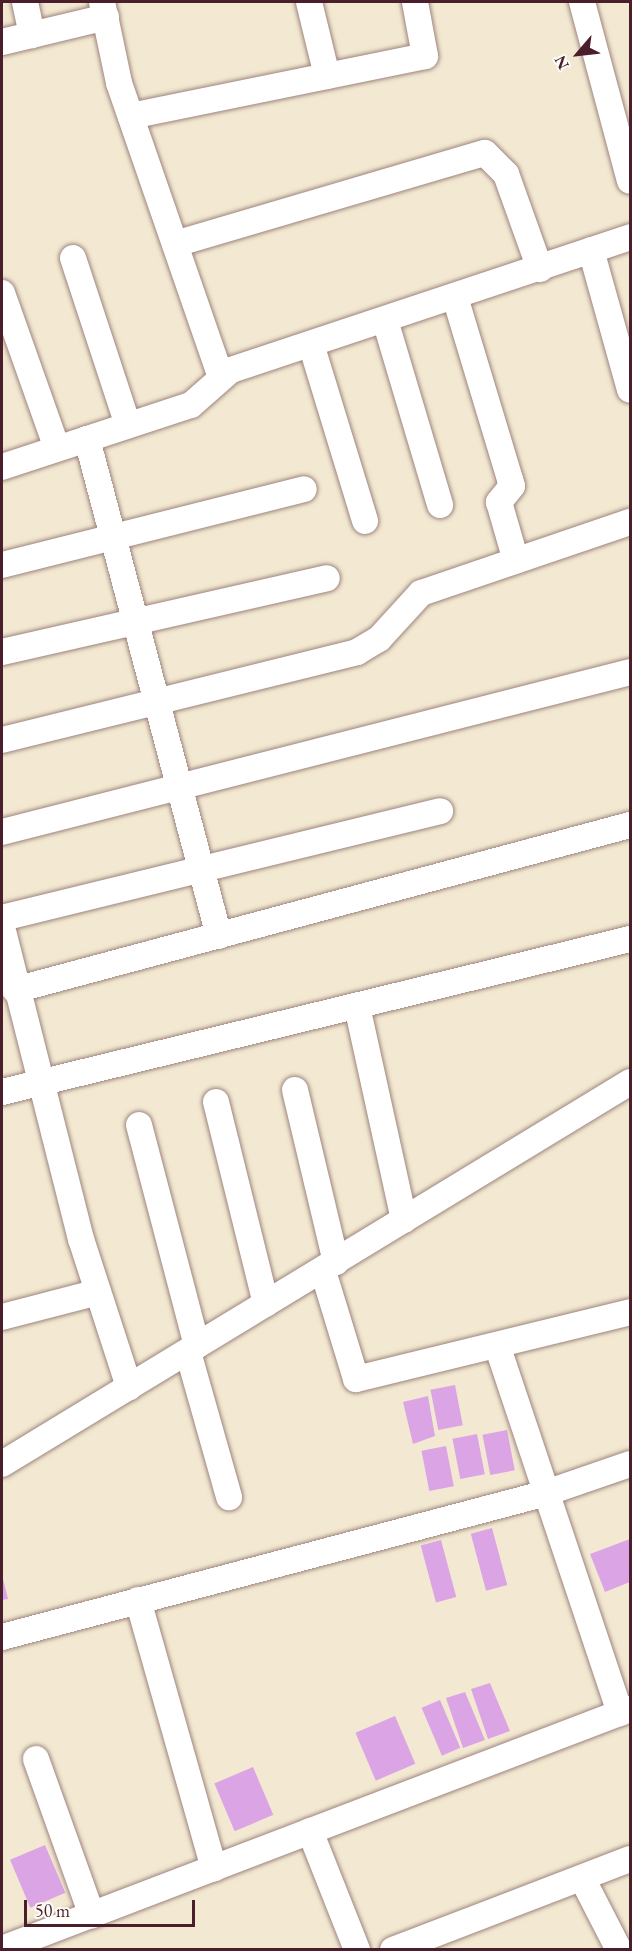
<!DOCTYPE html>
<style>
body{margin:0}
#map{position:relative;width:632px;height:1951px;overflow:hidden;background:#f3e9d2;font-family:"EB Garamond",serif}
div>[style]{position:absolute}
.building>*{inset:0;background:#dba5e5;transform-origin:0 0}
.roads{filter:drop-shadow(0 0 2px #9e847e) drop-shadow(0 0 2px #9e847e)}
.minor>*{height:26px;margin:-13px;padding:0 13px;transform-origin:13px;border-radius:13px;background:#fff}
span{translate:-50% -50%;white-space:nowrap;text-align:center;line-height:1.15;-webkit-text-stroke:6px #fdfcf7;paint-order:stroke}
.frame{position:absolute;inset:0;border:3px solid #4a1f2b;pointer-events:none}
.north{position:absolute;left:548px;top:24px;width:60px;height:60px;-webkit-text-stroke:4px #fdfcf7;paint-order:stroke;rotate:242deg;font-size:16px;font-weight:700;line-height:24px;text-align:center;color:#4a1f2b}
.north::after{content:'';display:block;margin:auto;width:21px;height:27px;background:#4a1f2b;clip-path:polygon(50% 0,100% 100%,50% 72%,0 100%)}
.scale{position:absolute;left:24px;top:1900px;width:171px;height:27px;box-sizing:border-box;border:3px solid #4a1f2b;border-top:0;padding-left:8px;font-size:18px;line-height:21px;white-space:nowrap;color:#4a1f2b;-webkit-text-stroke:4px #fdfcf7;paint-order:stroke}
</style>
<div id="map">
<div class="building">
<i style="left:455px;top:1385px;width:41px;height:25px;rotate:79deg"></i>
<i style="clip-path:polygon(428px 1396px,435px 1436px,413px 1444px,403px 1402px)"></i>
<i style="left:507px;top:1430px;width:41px;height:25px;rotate:79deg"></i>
<i style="left:477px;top:1434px;width:41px;height:25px;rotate:79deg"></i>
<i style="left:446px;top:1446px;width:41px;height:25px;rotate:79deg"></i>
<i style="left:492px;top:1528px;width:59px;height:22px;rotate:75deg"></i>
<i style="clip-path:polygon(630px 1539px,630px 1582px,605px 1592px,590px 1554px)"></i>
<i style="left:441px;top:1540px;width:59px;height:21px;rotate:75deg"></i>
<i style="clip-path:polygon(2px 1575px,8px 1599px,2px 1600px)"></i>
<i style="clip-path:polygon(490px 1683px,510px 1731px,488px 1739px,471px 1689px)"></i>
<i style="clip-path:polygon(465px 1692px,485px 1740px,463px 1748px,446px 1698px)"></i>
<i style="left:440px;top:1700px;width:52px;height:20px;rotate:67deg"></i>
<i style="left:395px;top:1716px;width:52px;height:43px;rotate:67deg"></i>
<i style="left:253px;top:1767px;width:52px;height:42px;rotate:67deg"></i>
<i style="left:45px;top:1845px;width:52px;height:38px;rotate:67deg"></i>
</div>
<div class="roads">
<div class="minor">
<i style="left:25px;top:2px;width:34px;rotate:78deg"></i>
<i style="left:102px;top:2px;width:83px;rotate:78.1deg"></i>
<i style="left:119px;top:83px;width:308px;rotate:70.9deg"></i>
<i style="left:309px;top:2px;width:76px;rotate:76.3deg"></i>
<i style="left:582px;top:2px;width:185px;rotate:75deg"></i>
<i style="left:2px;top:42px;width:107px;rotate:-13.5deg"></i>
<i style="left:131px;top:116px;width:300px;rotate:-11.5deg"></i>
<i style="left:425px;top:56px;width:55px;rotate:-100.5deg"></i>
<i style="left:175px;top:244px;width:323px;rotate:-16.4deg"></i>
<i style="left:485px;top:153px;width:30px;rotate:45deg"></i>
<i style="left:506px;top:174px;width:101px;rotate:70.3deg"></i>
<i style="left:591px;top:250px;width:145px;rotate:74.4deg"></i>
<i style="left:73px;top:258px;width:176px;rotate:71.8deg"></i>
<i style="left:2px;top:293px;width:164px;rotate:70.5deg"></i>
<i style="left:455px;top:297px;width:190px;rotate:73.2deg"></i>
<i style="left:510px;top:479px;width:7px;rotate:74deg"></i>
<i style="left:512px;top:486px;width:21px;rotate:129deg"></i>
<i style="left:499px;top:502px;width:61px;rotate:73.9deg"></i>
<i style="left:385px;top:320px;width:193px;rotate:73.4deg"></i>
<i style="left:311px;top:344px;width:185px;rotate:73deg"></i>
<i style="left:87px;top:439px;width:514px;rotate:75.13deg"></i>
<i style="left:2px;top:467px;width:199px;rotate:-18.2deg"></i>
<i style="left:191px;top:405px;width:53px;rotate:-41.2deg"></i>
<i style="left:231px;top:370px;width:421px;rotate:-18.4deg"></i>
<i style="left:2px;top:565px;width:311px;rotate:-14.1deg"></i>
<i style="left:2px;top:652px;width:333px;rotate:-12.8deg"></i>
<i style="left:2px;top:740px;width:366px;rotate:-13.9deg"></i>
<i style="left:357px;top:652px;width:26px;rotate:-31deg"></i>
<i style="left:379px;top:639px;width:62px;rotate:-47.6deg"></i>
<i style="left:421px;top:593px;width:221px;rotate:-18.8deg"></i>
<i style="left:2px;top:832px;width:648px;rotate:-14.29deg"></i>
<i style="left:2px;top:918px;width:451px;rotate:-13.7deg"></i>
<i style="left:2px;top:927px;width:322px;rotate:75.8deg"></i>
<i style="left:81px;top:1239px;width:156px;rotate:72deg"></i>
<i style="left:15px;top:990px;width:637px;rotate:-15.02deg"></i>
<i style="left:357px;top:1006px;width:219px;rotate:77.6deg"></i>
<i style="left:295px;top:1090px;width:177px;rotate:76.6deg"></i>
<i style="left:2px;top:1092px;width:646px;rotate:-13.69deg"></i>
<i style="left:216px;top:1102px;width:208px;rotate:76.1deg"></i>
<i style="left:139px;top:1125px;width:228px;rotate:75.3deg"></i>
<i style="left:323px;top:1271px;width:113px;rotate:73deg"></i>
<i style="left:356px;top:1379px;width:282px;rotate:-13.7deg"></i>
<i style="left:2px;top:1317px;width:99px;rotate:-14.6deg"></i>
<i style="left:498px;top:1348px;width:385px;rotate:71.5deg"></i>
<i style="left:188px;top:1352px;width:151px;rotate:74.2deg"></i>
<i style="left:2px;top:1464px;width:735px;rotate:-31.31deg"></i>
<i style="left:138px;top:1600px;width:279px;rotate:74.2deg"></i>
<i style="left:2px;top:1637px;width:560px;rotate:-14.81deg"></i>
<i style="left:543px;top:1494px;width:92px;rotate:-19deg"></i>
<i style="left:36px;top:1759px;width:166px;rotate:70.3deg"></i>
<i style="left:310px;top:1831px;width:128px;rotate:68.4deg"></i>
<i style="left:582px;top:1878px;width:81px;rotate:62.8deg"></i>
<i style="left:2px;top:1949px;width:672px;rotate:-20.92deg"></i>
<i style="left:393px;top:1950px;width:254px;rotate:-21deg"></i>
</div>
</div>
<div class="frame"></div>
<div class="north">N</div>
<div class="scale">50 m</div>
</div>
